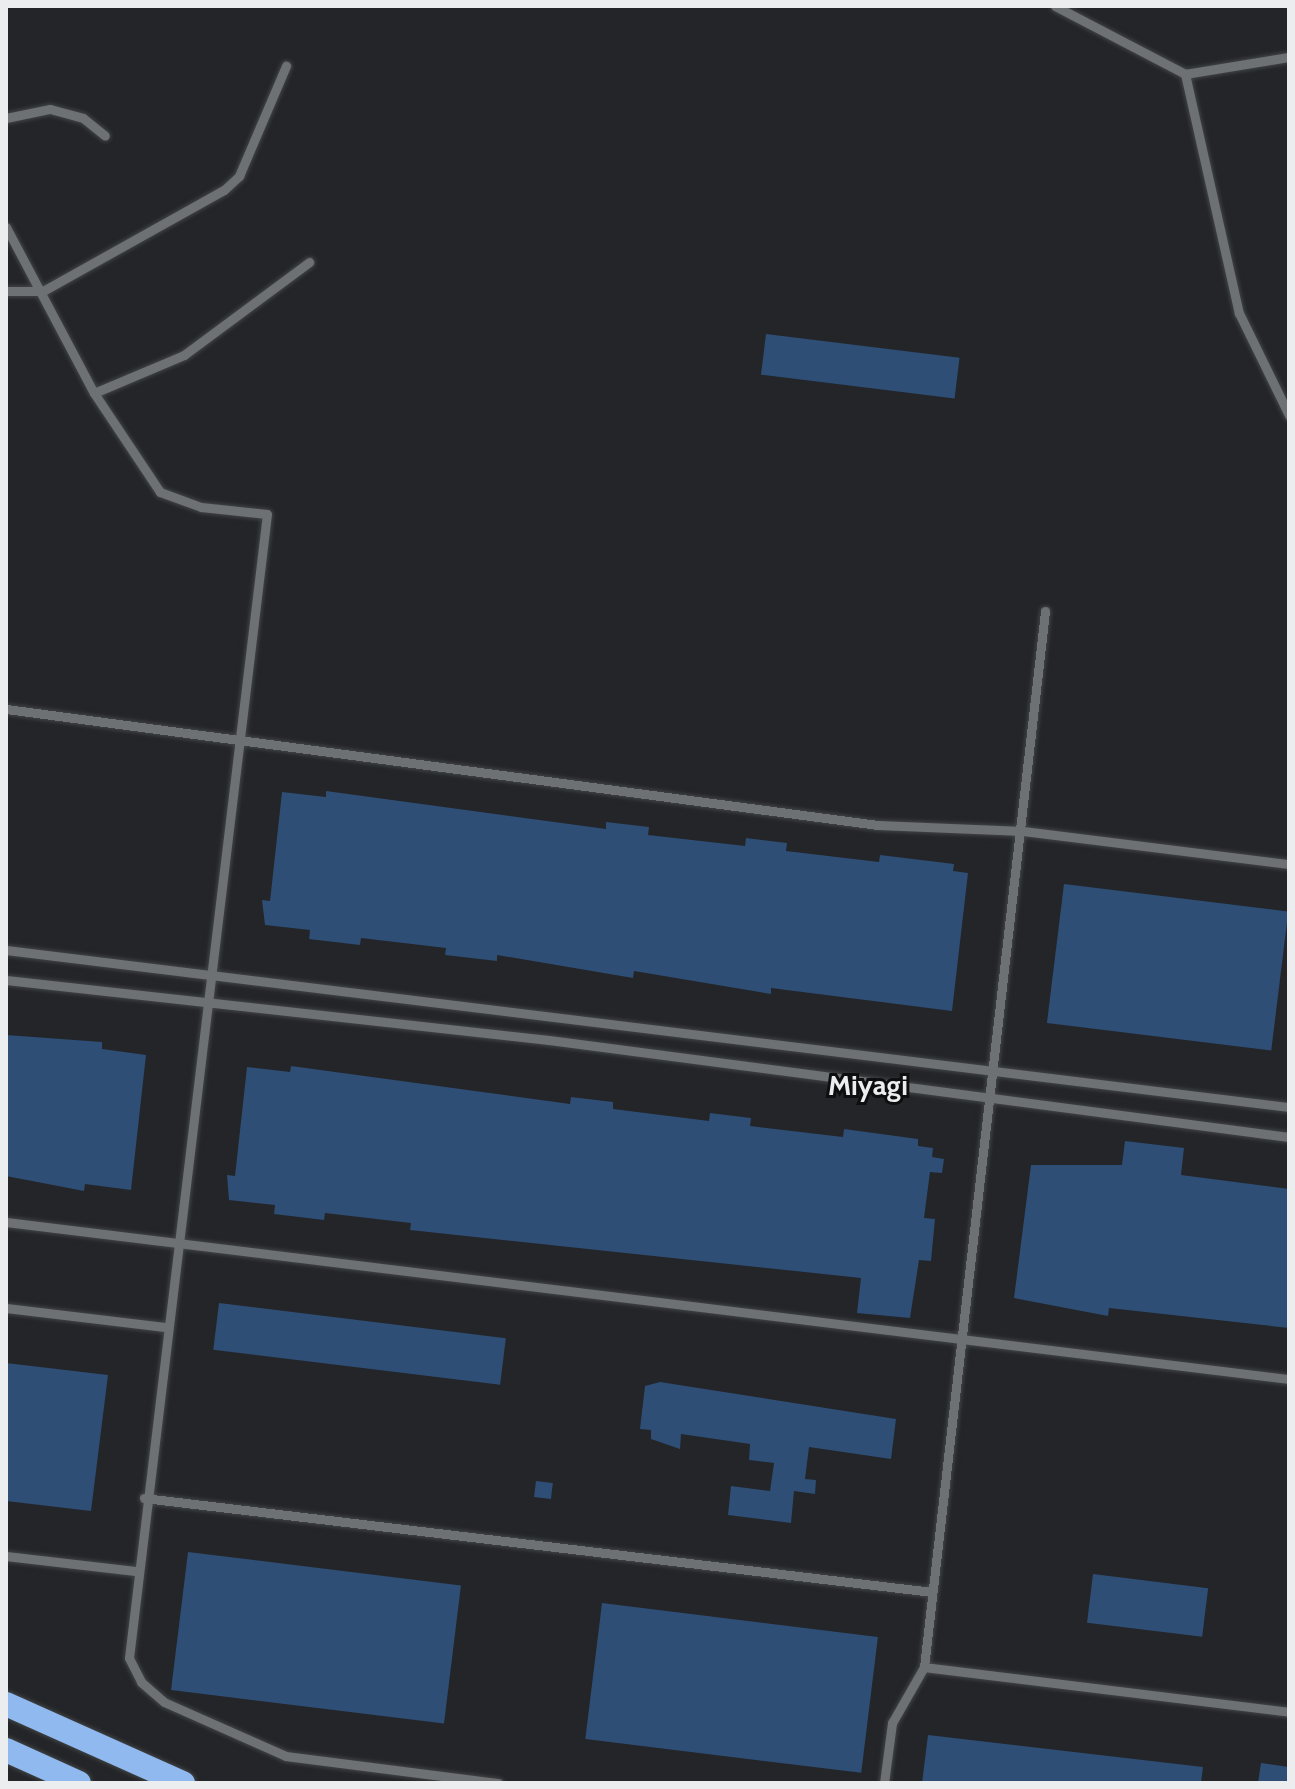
<!DOCTYPE html>
<style>
body{margin:0}
#map{position:relative;width:1295px;height:1789px;overflow:hidden;background:#232528;font-family:Cabin,sans-serif}
div>[style]{position:absolute}
.building>*{inset:0;background:#2e4e75;transform-origin:0 0}
.roads{filter:drop-shadow(0 0 2px #424446) drop-shadow(0 0 2px #424446)}
.lane>*{height:9px;margin:-4.5px;padding:0 4.5px;transform-origin:4.5px;border-radius:4.5px;background:#6e7174}
.highway>*{height:24px;margin:-12px;padding:0 12px;transform-origin:12px;border-radius:12px;background:#90baef}
span{translate:-50% -50%;white-space:nowrap;text-align:center;line-height:1.15;-webkit-text-stroke:6px #0d0e0f;paint-order:stroke}
.quarter-label{font-size:28px;color:#ecedef;font-weight:700}
.frame{position:absolute;inset:0;border:8px solid #ecedef;pointer-events:none}
</style>
<div id="map">
<div class="building">
<i style="left:766px;top:334px;width:195px;height:41px;rotate:7deg"></i>
<i style="clip-path:polygon(326px 791px,606px 829px,606px 822px,649px 827px,648px 835px,745px 846px,746px 838px,787px 843px,786px 851px,879px 862px,880px 855px,954px 864px,953px 871px,968px 873px,952px 1011px,771px 988px,771px 994px,634px 971px,633px 978px,497px 955px,497px 961px,445px 955px,446px 948px,361px 938px,360px 945px,309px 939px,310px 930px,265px 925px,262px 900px,270px 901px,282px 792px,326px 797px)"></i>
<i style="left:1064px;top:884px;width:226px;height:140px;rotate:7deg"></i>
<i style="clip-path:polygon(6px 1035px,102px 1042px,102px 1049px,146px 1055px,131px 1190px,85px 1184px,84px 1191px,6px 1176px)"></i>
<i style="clip-path:polygon(291px 1066px,570px 1104px,571px 1097px,613px 1102px,613px 1109px,709px 1121px,710px 1113px,751px 1118px,750px 1126px,843px 1137px,844px 1129px,918px 1139px,918px 1146px,933px 1148px,932px 1157px,944px 1159px,942px 1173px,930px 1172px,924px 1218px,935px 1219px,931px 1261px,919px 1260px,910px 1318px,857px 1313px,861px 1278px,410px 1230px,411px 1223px,325px 1213px,324px 1220px,274px 1214px,275px 1205px,229px 1200px,227px 1175px,235px 1176px,247px 1067px,290px 1072px)"></i>
<i style="clip-path:polygon(1125px 1141px,1184px 1148px,1181px 1175px,1289px 1189px,1289px 1328px,1109px 1308px,1108px 1316px,1014px 1298px,1031px 1165px,1122px 1165px)"></i>
<i style="left:219px;top:1303px;width:289px;height:47px;rotate:7deg"></i>
<i style="clip-path:polygon(6px 1363px,108px 1375px,91px 1511px,6px 1501px)"></i>
<i style="clip-path:polygon(660px 1382px,896px 1419px,891px 1459px,809px 1447px,805px 1479px,816px 1480px,815px 1494px,794px 1491px,791px 1523px,728px 1515px,731px 1486px,770px 1491px,774px 1463px,749px 1460px,750px 1444px,681px 1434px,680px 1449px,651px 1439px,651px 1430px,640px 1429px,645px 1386px)"></i>
<i style="left:536px;top:1481px;width:17px;height:16px;rotate:7deg"></i>
<i style="left:188px;top:1552px;width:275px;height:139px;rotate:7deg"></i>
<i style="left:1093px;top:1574px;width:116px;height:49px;rotate:7deg"></i>
<i style="left:602px;top:1603px;width:278px;height:137px;rotate:7deg"></i>
<i style="clip-path:polygon(928px 1735px,1203px 1767px,1201px 1783px,922px 1783px)"></i>
<i style="clip-path:polygon(1261px 1763px,1289px 1767px,1289px 1783px,1258px 1783px)"></i>
</div>
<div class="roads">
<div class="lane">
<i style="left:1055px;top:6px;width:147px;rotate:27.6deg"></i>
<i style="left:1185px;top:74px;width:105px;rotate:-9.3deg"></i>
<i style="left:1185px;top:74px;width:245px;rotate:77.3deg"></i>
<i style="left:1239px;top:313px;width:114px;rotate:63.9deg"></i>
<i style="left:6px;top:118px;width:45px;rotate:-11.6deg"></i>
<i style="left:50px;top:109px;width:34px;rotate:15deg"></i>
<i style="left:83px;top:118px;width:28px;rotate:39deg"></i>
<i style="left:6px;top:227px;width:188px;rotate:62.1deg"></i>
<i style="left:94px;top:393px;width:119px;rotate:56.3deg"></i>
<i style="left:160px;top:492px;width:44px;rotate:20.1deg"></i>
<i style="left:201px;top:507px;width:66px;rotate:6.1deg"></i>
<i style="left:267px;top:514px;width:1152px;rotate:96.88deg"></i>
<i style="left:129px;top:1658px;width:27px;rotate:63deg"></i>
<i style="left:141px;top:1682px;width:30px;rotate:41deg"></i>
<i style="left:164px;top:1702px;width:133px;rotate:23.9deg"></i>
<i style="left:286px;top:1756px;width:214px;rotate:7.3deg"></i>
<i style="left:6px;top:291px;width:37px"></i>
<i style="left:43px;top:291px;width:207px;rotate:-29.2deg"></i>
<i style="left:224px;top:190px;width:21px;rotate:-43deg"></i>
<i style="left:239px;top:176px;width:120px;rotate:-66.9deg"></i>
<i style="left:94px;top:393px;width:98px;rotate:-22.9deg"></i>
<i style="left:184px;top:355px;width:156px;rotate:-36.6deg"></i>
<i style="left:6px;top:709px;width:880px;rotate:7.58deg"></i>
<i style="left:878px;top:825px;width:145px;rotate:2.4deg"></i>
<i style="left:1023px;top:831px;width:268px;rotate:7.1deg"></i>
<i style="left:6px;top:950px;width:1293px;rotate:6.98deg"></i>
<i style="left:6px;top:980px;width:546px;rotate:6.31deg"></i>
<i style="left:549px;top:1040px;width:746px;rotate:7.47deg"></i>
<i style="left:6px;top:1222px;width:1293px;rotate:6.98deg"></i>
<i style="left:6px;top:1308px;width:160px;rotate:6.8deg"></i>
<i style="left:144px;top:1498px;width:794px;rotate:6.8deg"></i>
<i style="left:6px;top:1556px;width:130px;rotate:6.6deg"></i>
<i style="left:924px;top:1667px;width:1063px;rotate:-83.46deg"></i>
<i style="left:884px;top:1783px;width:61px;rotate:-82.4deg"></i>
<i style="left:892px;top:1723px;width:64px;rotate:-60.3deg"></i>
<i style="left:924px;top:1667px;width:368px;rotate:7deg"></i>
</div>
<div class="highway">
<i style="left:6px;top:1704px;width:194px;rotate:24.1deg"></i>
<i style="left:6px;top:1750px;width:80px;rotate:24.3deg"></i>
</div>
</div>
<div class="quarter-label">
<span style="left:868px;top:1085px">Miyagi</span>
</div>
<div class="frame"></div>
</div>
